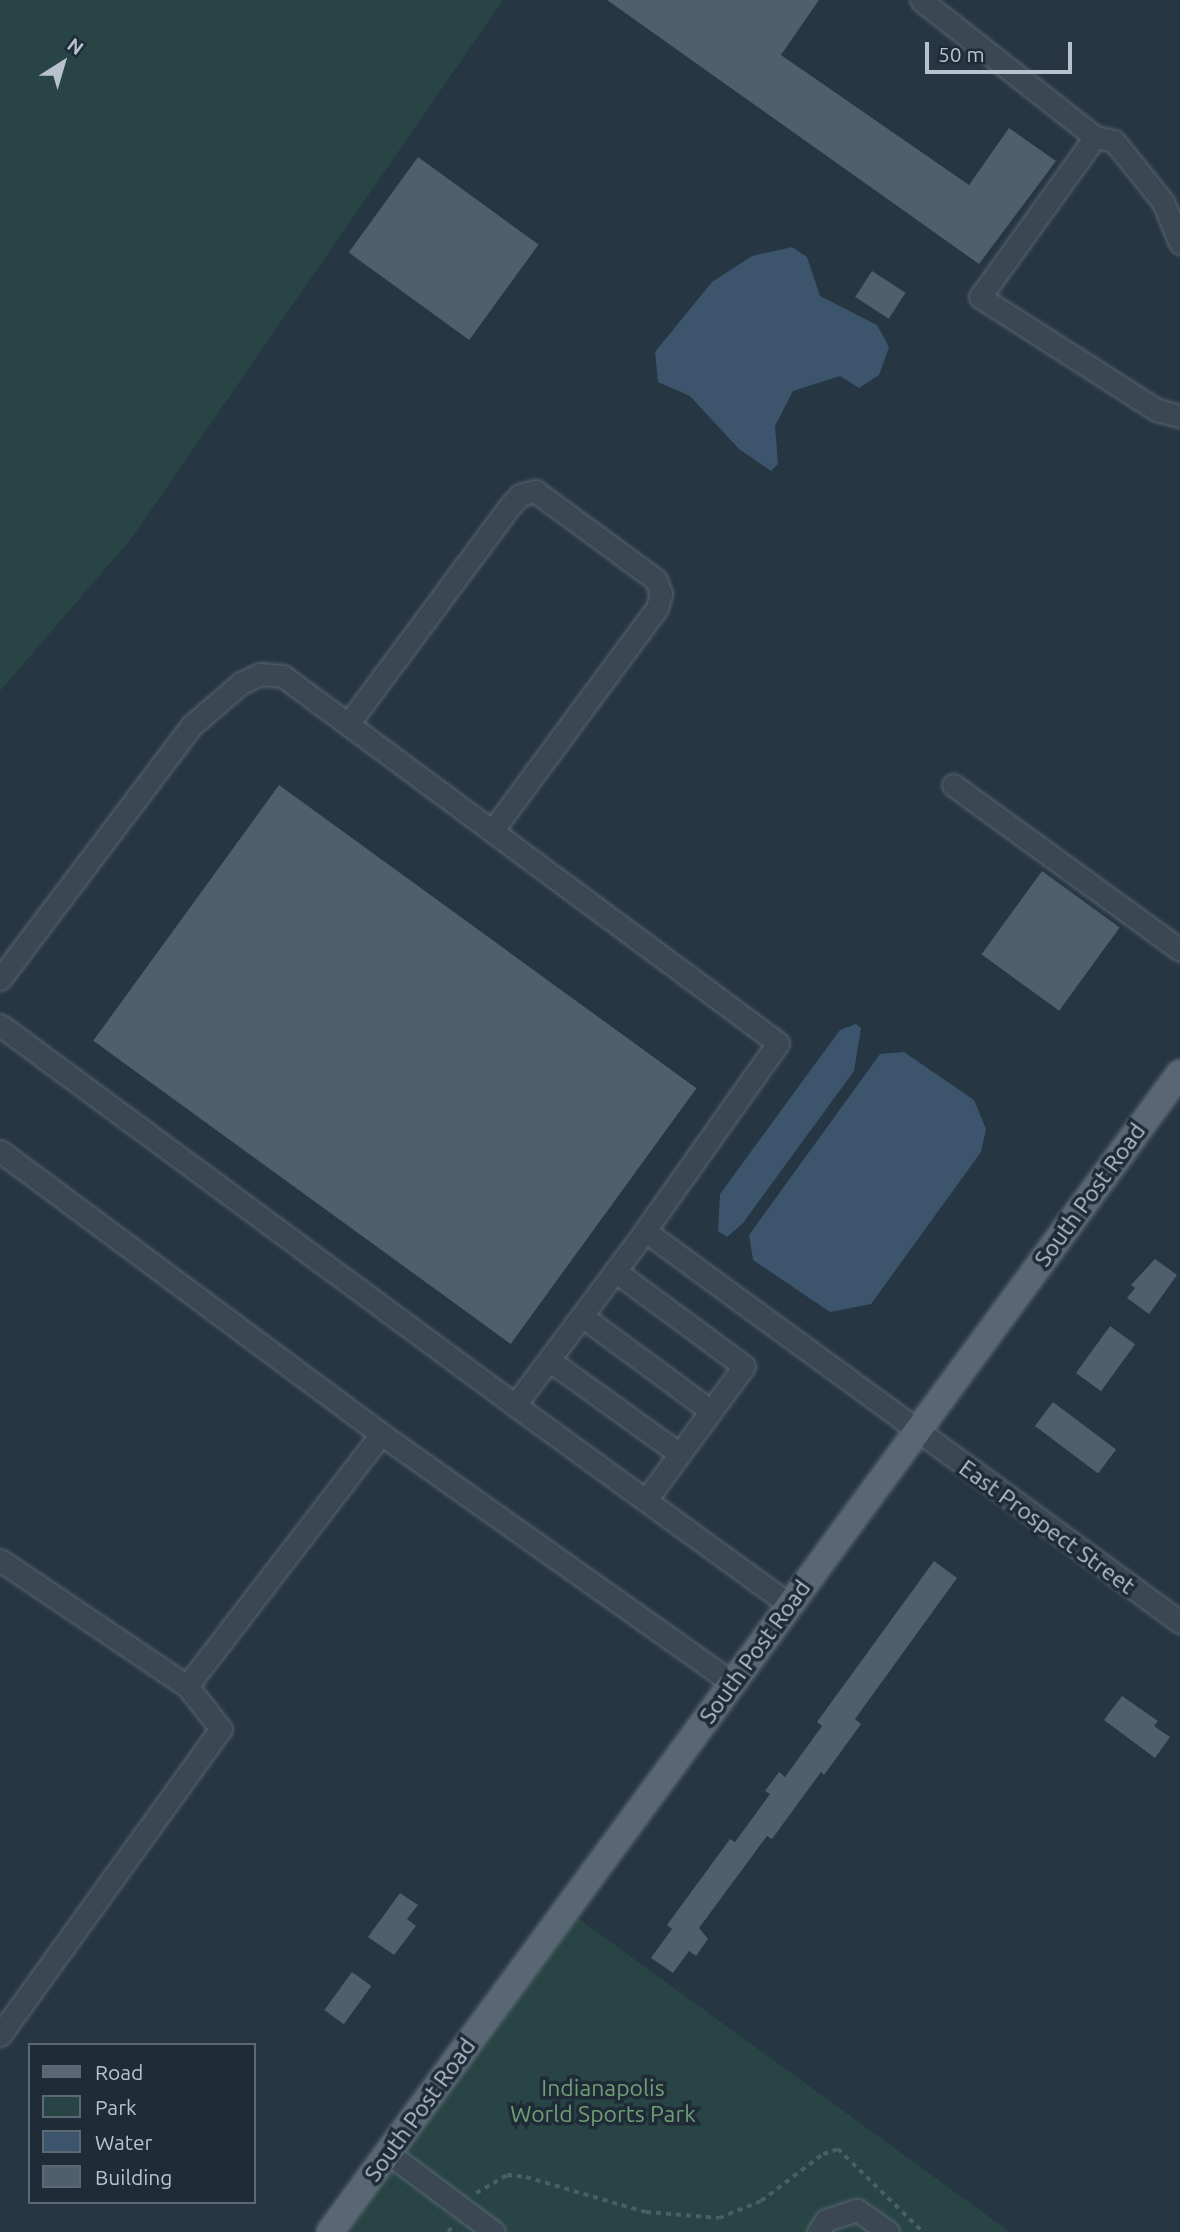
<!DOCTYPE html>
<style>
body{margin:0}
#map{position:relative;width:1180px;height:2232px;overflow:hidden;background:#263643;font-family:Ubuntu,sans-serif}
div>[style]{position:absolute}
.green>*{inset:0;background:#284444}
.water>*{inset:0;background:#3c556c}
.building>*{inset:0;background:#4f5f6e;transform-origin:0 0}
.path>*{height:3.5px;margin-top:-1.75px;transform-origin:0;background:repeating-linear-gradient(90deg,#476061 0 5px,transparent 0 10px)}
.roads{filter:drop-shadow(0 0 2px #596570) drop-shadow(0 0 2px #596570)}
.minor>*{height:21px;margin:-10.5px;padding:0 10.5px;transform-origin:10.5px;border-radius:10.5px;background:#3b4753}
.major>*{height:26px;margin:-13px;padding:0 13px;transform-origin:13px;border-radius:13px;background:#596673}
span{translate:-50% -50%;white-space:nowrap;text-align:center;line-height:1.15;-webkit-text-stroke:7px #1f2c38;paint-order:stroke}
.street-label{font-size:23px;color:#b8c2cd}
.park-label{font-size:23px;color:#6f9e75}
.legend{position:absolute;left:28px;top:2043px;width:228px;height:161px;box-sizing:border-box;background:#1f2c38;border:2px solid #5c6874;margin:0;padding:9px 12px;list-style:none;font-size:21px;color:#b8c2cd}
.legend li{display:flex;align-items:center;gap:14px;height:35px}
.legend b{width:35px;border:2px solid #5c6874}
.north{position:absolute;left:28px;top:28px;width:70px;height:70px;-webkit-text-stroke:5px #1f2c38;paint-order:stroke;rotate:37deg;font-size:19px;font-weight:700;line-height:28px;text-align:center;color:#b8c2cd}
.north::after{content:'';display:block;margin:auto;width:24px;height:32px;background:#b8c2cd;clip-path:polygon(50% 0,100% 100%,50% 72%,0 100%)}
.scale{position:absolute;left:925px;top:42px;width:147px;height:32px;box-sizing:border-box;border:4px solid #b8c2cd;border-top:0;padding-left:9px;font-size:21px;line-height:24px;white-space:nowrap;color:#b8c2cd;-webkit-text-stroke:5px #1f2c38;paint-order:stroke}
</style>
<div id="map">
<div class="green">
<i style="clip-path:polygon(0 0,503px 0,131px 539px,0 691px)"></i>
<i style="clip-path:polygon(575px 1916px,1010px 2232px,346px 2232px)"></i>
</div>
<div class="water">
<i style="clip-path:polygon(792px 247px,807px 257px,820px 296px,877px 325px,889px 347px,879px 375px,859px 388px,840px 376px,793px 391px,775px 426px,778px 464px,771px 471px,739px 449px,690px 396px,658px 382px,655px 352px,712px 282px,752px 256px)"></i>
<i style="clip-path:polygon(856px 1024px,861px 1028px,854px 1071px,743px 1223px,727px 1237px,718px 1231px,720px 1194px,840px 1030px)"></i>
<i style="clip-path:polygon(904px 1052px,974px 1100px,986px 1129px,981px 1152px,871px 1304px,830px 1312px,753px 1260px,749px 1235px,880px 1054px)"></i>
</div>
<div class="building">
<i style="clip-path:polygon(607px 0,819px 0,781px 55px,969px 185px,1009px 128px,1056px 161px,979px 264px)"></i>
<i style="left:418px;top:157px;width:149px;height:118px;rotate:36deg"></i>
<i style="left:872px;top:271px;width:40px;height:31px;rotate:33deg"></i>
<i style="left:279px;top:785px;width:516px;height:316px;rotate:36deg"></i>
<i style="left:1042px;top:871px;width:96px;height:103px;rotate:36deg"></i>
<i style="clip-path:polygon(1155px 1259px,1177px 1275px,1149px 1314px,1127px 1298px,1135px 1288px,1131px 1285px)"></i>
<i style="left:1110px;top:1326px;width:31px;height:58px;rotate:36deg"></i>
<i style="left:1053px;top:1402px;width:79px;height:30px;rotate:37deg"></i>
<i style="clip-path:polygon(934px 1561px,957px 1578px,855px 1719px,861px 1724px,824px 1775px,821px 1772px,772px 1839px,767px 1836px,699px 1928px,708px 1939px,696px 1956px,689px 1951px,673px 1973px,651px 1958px,672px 1929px,667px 1925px,730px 1839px,735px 1842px,770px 1794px,765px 1791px,779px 1772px,785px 1777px,822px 1726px,817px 1722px)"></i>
<i style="clip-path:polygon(1122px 1696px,1158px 1721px,1154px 1726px,1170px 1737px,1155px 1758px,1104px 1720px)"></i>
<i style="clip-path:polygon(400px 1893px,418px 1905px,407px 1919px,416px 1926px,394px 1955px,368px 1937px)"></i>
<i style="left:352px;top:1972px;width:24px;height:47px;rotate:36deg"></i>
</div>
<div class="path">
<i style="left:476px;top:2193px;width:36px;rotate:-30deg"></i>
<i style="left:507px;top:2175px;width:19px;rotate:6deg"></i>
<i style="left:526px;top:2177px;width:125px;rotate:16.3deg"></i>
<i style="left:646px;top:2212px;width:73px;rotate:4.7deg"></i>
<i style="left:719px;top:2218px;width:45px;rotate:-22deg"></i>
<i style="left:761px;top:2201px;width:78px;rotate:-37.2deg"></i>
<i style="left:823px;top:2154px;width:16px;rotate:-18deg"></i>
<i style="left:838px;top:2149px;width:119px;rotate:44.3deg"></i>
<i style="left:448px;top:2232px;width:9px;rotate:-54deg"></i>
</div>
<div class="roads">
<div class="minor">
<i style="left:921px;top:0;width:221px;rotate:38.2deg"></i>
<i style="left:1180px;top:243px;width:44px;rotate:-112.5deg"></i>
<i style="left:1163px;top:202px;width:78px;rotate:-128.8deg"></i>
<i style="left:1114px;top:141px;width:19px;rotate:-168deg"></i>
<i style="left:1095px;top:137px;width:197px;rotate:125.7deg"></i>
<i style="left:980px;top:297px;width:210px;rotate:32.6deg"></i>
<i style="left:1157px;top:410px;width:24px;rotate:15deg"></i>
<i style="left:348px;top:724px;width:270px;rotate:-53.4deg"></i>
<i style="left:509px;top:507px;width:16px;rotate:-47deg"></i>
<i style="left:520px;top:495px;width:16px;rotate:-15deg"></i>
<i style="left:535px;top:491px;width:150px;rotate:36.3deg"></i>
<i style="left:656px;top:580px;width:15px;rotate:70deg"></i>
<i style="left:661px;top:594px;width:15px;rotate:106deg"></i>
<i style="left:657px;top:608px;width:277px;rotate:126.5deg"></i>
<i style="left:953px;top:785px;width:281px;rotate:36deg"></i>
<i style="left:0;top:979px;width:317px;rotate:-52.9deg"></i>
<i style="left:191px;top:726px;width:66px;rotate:-40.7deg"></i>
<i style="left:241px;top:683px;width:21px;rotate:-25deg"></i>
<i style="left:260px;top:674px;width:23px;rotate:5deg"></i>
<i style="left:283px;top:676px;width:616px;rotate:36.55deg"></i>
<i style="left:778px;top:1043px;width:230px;rotate:125.3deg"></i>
<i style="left:0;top:1025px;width:640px;rotate:36.42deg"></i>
<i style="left:0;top:1151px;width:475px;rotate:36.6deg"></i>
<i style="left:381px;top:1434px;width:431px;rotate:35.3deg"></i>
<i style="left:615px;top:1271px;width:160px;rotate:36.4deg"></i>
<i style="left:744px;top:1366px;width:166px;rotate:126.2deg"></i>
<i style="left:582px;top:1316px;width:160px;rotate:36.4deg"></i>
<i style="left:549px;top:1360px;width:161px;rotate:35.7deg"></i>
<i style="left:0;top:1560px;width:225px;rotate:34deg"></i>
<i style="left:187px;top:1686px;width:318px;rotate:-52.4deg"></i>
<i style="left:790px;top:1605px;width:340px;rotate:-144deg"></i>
<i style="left:515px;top:1405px;width:217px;rotate:-53.2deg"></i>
<i style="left:645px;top:1231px;width:663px;rotate:36.16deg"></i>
<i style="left:0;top:2035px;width:377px;rotate:-54.2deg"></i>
<i style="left:221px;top:1729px;width:55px;rotate:-128.3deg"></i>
<i style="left:388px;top:2153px;width:132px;rotate:36.7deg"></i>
<i style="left:818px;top:2232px;width:14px;rotate:-56deg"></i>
<i style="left:826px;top:2220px;width:33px;rotate:-18deg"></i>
<i style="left:857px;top:2210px;width:38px;rotate:35deg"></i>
</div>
<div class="major">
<i style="left:330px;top:2232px;width:1437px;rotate:-53.74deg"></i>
</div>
</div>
<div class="street-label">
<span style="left:1090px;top:1195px;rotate:-54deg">South Post Road</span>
<span style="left:1047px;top:1527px;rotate:36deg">East Prospect Street</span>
<span style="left:755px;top:1652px;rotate:-54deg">South Post Road</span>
<span style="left:420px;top:2110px;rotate:-54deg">South Post Road</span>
</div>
<div class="park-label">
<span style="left:603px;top:2101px">Indianapolis<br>World Sports Park</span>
</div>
<ul class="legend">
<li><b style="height:9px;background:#596673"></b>Road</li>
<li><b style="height:19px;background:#284444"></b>Park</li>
<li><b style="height:19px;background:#3c556c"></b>Water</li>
<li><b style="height:19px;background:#4f5f6e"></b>Building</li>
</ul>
<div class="north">N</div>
<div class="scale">50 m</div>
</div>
